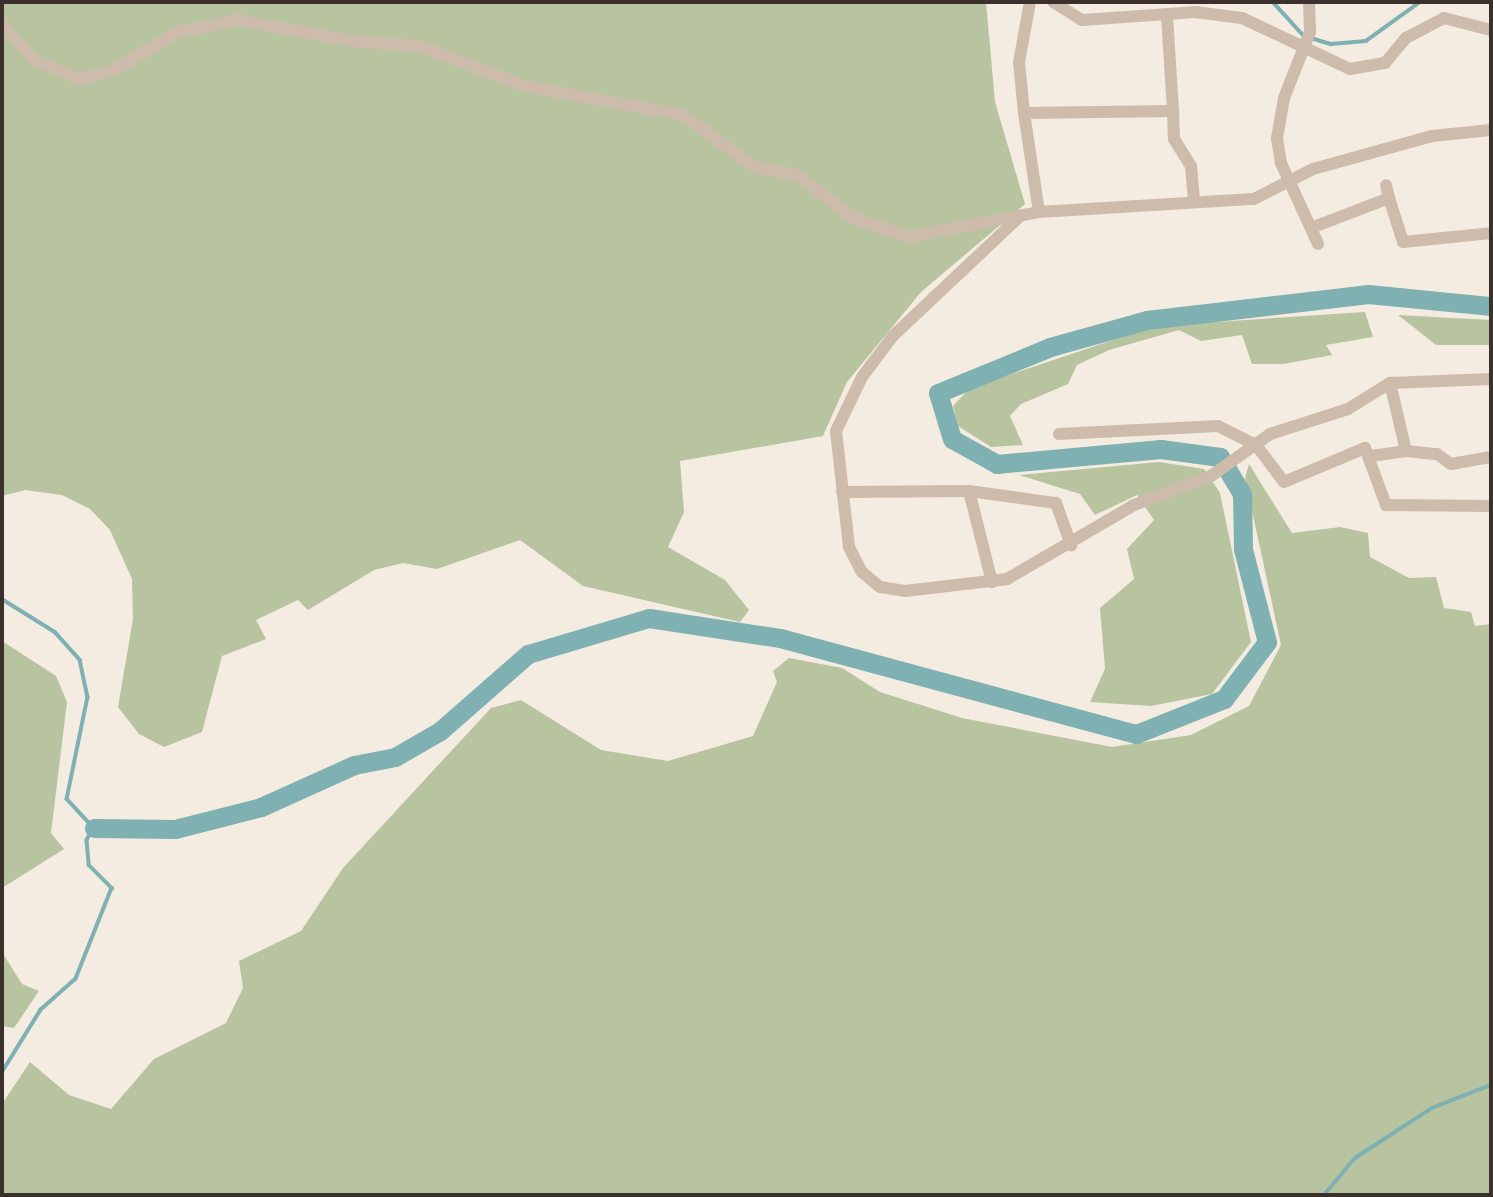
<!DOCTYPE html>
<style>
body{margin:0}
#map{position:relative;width:1493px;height:1197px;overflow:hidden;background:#f4ebe1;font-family:Poppins,sans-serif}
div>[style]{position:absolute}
.green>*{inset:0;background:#b8c4a0}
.stream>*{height:3.5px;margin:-1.75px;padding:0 1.75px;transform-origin:1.75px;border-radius:1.75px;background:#7fb0b2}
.river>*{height:19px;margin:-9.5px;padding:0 9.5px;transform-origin:9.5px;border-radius:9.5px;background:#7fb0b2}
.minor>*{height:12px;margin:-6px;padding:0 6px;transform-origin:6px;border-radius:6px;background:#cdbbac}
span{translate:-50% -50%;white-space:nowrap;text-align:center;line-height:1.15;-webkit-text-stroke:7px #fbf5ee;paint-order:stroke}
.frame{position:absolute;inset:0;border:4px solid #3b302b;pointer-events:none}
</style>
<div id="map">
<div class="green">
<i style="clip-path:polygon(2px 2px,986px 2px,995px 102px,1025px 204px,921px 292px,847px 382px,823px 436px,680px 461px,684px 512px,668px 547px,725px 580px,749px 610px,740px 622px,583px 586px,520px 540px,437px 569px,403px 563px,374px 570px,308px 610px,298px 600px,256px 620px,266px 639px,222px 656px,202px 732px,164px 747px,139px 734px,118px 707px,133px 619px,132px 579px,110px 530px,90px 509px,62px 495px,25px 490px,2px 496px)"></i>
<i style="clip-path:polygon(1365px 312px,1373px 337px,1326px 345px,1332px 355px,1284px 364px,1252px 364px,1242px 335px,1201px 341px,1179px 330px,1109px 350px,1077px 365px,1068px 384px,1021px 404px,1010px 416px,1023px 445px,991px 447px,958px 426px,953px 406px,970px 388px,1155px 326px)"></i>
<i style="clip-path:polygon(1398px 315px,1491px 320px,1491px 345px,1436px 345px)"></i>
<i style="clip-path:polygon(1159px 462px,1204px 469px,1220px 493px,1251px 642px,1212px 694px,1151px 706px,1090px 702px,1105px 669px,1100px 608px,1134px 579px,1127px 549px,1154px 520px,1137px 495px,1095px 515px,1080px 494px,1019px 475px)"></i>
<i style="clip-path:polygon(1249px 464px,1292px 533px,1340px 527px,1368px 533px,1370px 557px,1409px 578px,1436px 577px,1444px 608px,1471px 612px,1475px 626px,1491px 624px,1491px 1195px,2px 1195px,2px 1104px,30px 1062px,69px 1095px,111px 1109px,154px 1059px,226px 1023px,243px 988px,239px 961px,301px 931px,343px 868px,491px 708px,521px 700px,601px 750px,668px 761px,753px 736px,777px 682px,773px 671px,789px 658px,842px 668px,880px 692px,962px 718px,1112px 747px,1191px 735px,1249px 706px,1281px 645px,1245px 478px)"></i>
<i style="clip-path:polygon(2px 641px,56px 676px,67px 702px,51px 833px,64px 849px,2px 888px)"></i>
<i style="clip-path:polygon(2px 952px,22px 984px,39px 991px,14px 1028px,2px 1026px)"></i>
</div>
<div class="stream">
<i style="left:1273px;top:2px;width:46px;rotate:47.6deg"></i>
<i style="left:1311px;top:38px;width:21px;rotate:17deg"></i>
<i style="left:1331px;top:44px;width:35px;rotate:-5deg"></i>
<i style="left:1366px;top:41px;width:67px;rotate:-35.8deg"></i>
<i style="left:2px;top:599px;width:62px;rotate:31.9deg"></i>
<i style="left:55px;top:632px;width:38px;rotate:48deg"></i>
<i style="left:80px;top:660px;width:38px;rotate:78deg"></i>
<i style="left:88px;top:697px;width:104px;rotate:101.6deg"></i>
<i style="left:67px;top:799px;width:40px;rotate:47deg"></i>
<i style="left:94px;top:828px;width:14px;rotate:120deg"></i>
<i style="left:87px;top:840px;width:25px;rotate:85deg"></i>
<i style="left:89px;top:865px;width:33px;rotate:45deg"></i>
<i style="left:112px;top:888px;width:98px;rotate:111.6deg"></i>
<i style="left:76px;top:979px;width:47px;rotate:138.5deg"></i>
<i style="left:41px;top:1010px;width:74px;rotate:121.8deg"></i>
<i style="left:1324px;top:1195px;width:48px;rotate:-50deg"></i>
<i style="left:1355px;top:1158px;width:92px;rotate:-33deg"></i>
<i style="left:1432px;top:1108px;width:63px;rotate:-21.3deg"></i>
</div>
<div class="river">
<i style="left:94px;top:828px;width:81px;rotate:0.7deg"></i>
<i style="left:175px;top:829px;width:89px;rotate:-14.3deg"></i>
<i style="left:261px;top:807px;width:102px;rotate:-24.3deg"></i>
<i style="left:354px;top:765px;width:42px;rotate:-11deg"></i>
<i style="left:395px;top:757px;width:52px;rotate:-30deg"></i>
<i style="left:440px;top:731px;width:117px;rotate:-41.2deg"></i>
<i style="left:528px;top:654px;width:126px;rotate:-16.6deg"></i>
<i style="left:649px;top:618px;width:133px;rotate:8.7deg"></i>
<i style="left:780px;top:638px;width:369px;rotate:15.1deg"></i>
<i style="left:1136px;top:734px;width:95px;rotate:-21.7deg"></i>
<i style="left:1224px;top:699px;width:71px;rotate:-53deg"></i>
<i style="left:1267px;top:642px;width:96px;rotate:-104.5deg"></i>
<i style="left:1243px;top:549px;width:55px;rotate:-91deg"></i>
<i style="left:1242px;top:494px;width:43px;rotate:-120.7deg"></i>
<i style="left:1220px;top:457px;width:60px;rotate:-172.3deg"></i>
<i style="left:1161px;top:449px;width:165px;rotate:174.8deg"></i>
<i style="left:997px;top:464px;width:51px;rotate:-150.9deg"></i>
<i style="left:952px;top:439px;width:48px;rotate:-106.9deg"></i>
<i style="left:938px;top:393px;width:121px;rotate:-22.3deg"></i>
<i style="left:1050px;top:347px;width:101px;rotate:-15.6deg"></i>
<i style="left:1147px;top:320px;width:223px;rotate:-6.7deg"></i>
<i style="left:1368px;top:294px;width:124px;rotate:5.6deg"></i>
</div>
<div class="minor">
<i style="left:1053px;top:2px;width:34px;rotate:32deg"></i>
<i style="left:1082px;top:20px;width:113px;rotate:-4deg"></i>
<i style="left:1195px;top:12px;width:47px;rotate:7.3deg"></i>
<i style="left:1242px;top:18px;width:119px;rotate:25.3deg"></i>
<i style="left:1350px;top:69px;width:36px;rotate:-10deg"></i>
<i style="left:1385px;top:63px;width:33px;rotate:-50deg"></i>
<i style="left:1406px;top:38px;width:43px;rotate:-27.8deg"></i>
<i style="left:1444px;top:18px;width:49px;rotate:14.3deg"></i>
<i style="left:1309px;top:2px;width:30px;rotate:88deg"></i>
<i style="left:1310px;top:32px;width:71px;rotate:111.5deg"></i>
<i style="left:1284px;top:98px;width:41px;rotate:99.9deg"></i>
<i style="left:1277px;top:138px;width:25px;rotate:81deg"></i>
<i style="left:1281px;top:163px;width:89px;rotate:65.4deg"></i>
<i style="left:2px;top:25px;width:48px;rotate:46.7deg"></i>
<i style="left:35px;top:60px;width:47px;rotate:23.8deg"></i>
<i style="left:78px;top:79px;width:35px;rotate:-13deg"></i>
<i style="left:112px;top:71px;width:77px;rotate:-30.6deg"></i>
<i style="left:178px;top:32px;width:61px;rotate:-11.3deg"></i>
<i style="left:238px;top:20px;width:115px;rotate:10.5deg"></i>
<i style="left:351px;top:41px;width:68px;rotate:4.2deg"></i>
<i style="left:419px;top:46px;width:113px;rotate:20.7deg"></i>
<i style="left:525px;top:86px;width:161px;rotate:10.4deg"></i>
<i style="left:683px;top:115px;width:89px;rotate:35.8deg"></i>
<i style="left:755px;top:167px;width:44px;rotate:10.5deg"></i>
<i style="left:798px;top:175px;width:70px;rotate:38deg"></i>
<i style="left:853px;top:218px;width:59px;rotate:18.7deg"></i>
<i style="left:909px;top:237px;width:132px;rotate:-10.9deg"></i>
<i style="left:1039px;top:212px;width:215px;rotate:-3.5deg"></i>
<i style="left:1254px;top:199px;width:66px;rotate:-27deg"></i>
<i style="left:1313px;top:169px;width:123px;rotate:-15.5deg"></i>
<i style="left:1432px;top:136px;width:59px;rotate:-5.8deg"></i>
<i style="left:1173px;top:111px;width:28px;rotate:88deg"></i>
<i style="left:1174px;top:139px;width:32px;rotate:58deg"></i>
<i style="left:1191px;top:166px;width:33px;rotate:85deg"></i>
<i style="left:1024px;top:113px;width:51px;rotate:-95.6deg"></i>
<i style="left:1019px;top:62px;width:61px;rotate:-79.6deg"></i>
<i style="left:1389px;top:198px;width:46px;rotate:72.3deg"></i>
<i style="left:1403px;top:242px;width:88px;rotate:-5.8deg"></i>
<i style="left:1039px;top:212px;width:100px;rotate:-98.6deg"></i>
<i style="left:1024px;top:113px;width:149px;rotate:-0.8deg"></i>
<i style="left:1173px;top:111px;width:95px;rotate:-93.6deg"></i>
<i style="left:1017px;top:219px;width:170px;rotate:136.7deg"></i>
<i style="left:893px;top:336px;width:51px;rotate:127.1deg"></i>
<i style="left:862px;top:377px;width:60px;rotate:115.7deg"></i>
<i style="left:836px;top:431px;width:117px;rotate:83.6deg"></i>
<i style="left:849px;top:547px;width:28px;rotate:63deg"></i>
<i style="left:862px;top:572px;width:23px;rotate:40deg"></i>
<i style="left:880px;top:587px;width:25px;rotate:9deg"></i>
<i style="left:905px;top:591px;width:103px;rotate:-6.7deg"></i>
<i style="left:1007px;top:579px;width:147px;rotate:-30.2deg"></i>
<i style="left:1134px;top:505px;width:82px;rotate:-20.6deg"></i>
<i style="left:1211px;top:476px;width:72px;rotate:-35.4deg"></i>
<i style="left:1270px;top:434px;width:82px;rotate:-17.8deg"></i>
<i style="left:1348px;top:409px;width:49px;rotate:-31.8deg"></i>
<i style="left:1390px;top:383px;width:101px;rotate:-2.3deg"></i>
<i style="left:1311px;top:228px;width:84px;rotate:-21deg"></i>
<i style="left:1389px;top:198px;width:13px;rotate:-103deg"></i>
<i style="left:1059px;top:434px;width:159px;rotate:-2.9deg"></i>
<i style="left:1218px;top:426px;width:42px;rotate:26.6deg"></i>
<i style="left:1256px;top:445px;width:46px;rotate:52.9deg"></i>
<i style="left:1284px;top:482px;width:88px;rotate:-22.8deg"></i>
<i style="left:1365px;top:448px;width:61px;rotate:69.8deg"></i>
<i style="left:1386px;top:505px;width:105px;rotate:0.5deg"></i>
<i style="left:1406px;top:451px;width:31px;rotate:6deg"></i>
<i style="left:1437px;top:454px;width:17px;rotate:36deg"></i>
<i style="left:1451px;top:464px;width:41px;rotate:-9.9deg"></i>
<i style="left:1371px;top:456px;width:35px;rotate:-8deg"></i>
<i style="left:1406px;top:451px;width:70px;rotate:-103.2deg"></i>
<i style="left:969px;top:491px;width:88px;rotate:7.9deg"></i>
<i style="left:1056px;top:503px;width:45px;rotate:70.3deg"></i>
<i style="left:842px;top:492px;width:127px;rotate:-0.5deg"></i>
<i style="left:969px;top:491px;width:94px;rotate:75.8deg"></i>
</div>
<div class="frame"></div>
</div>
